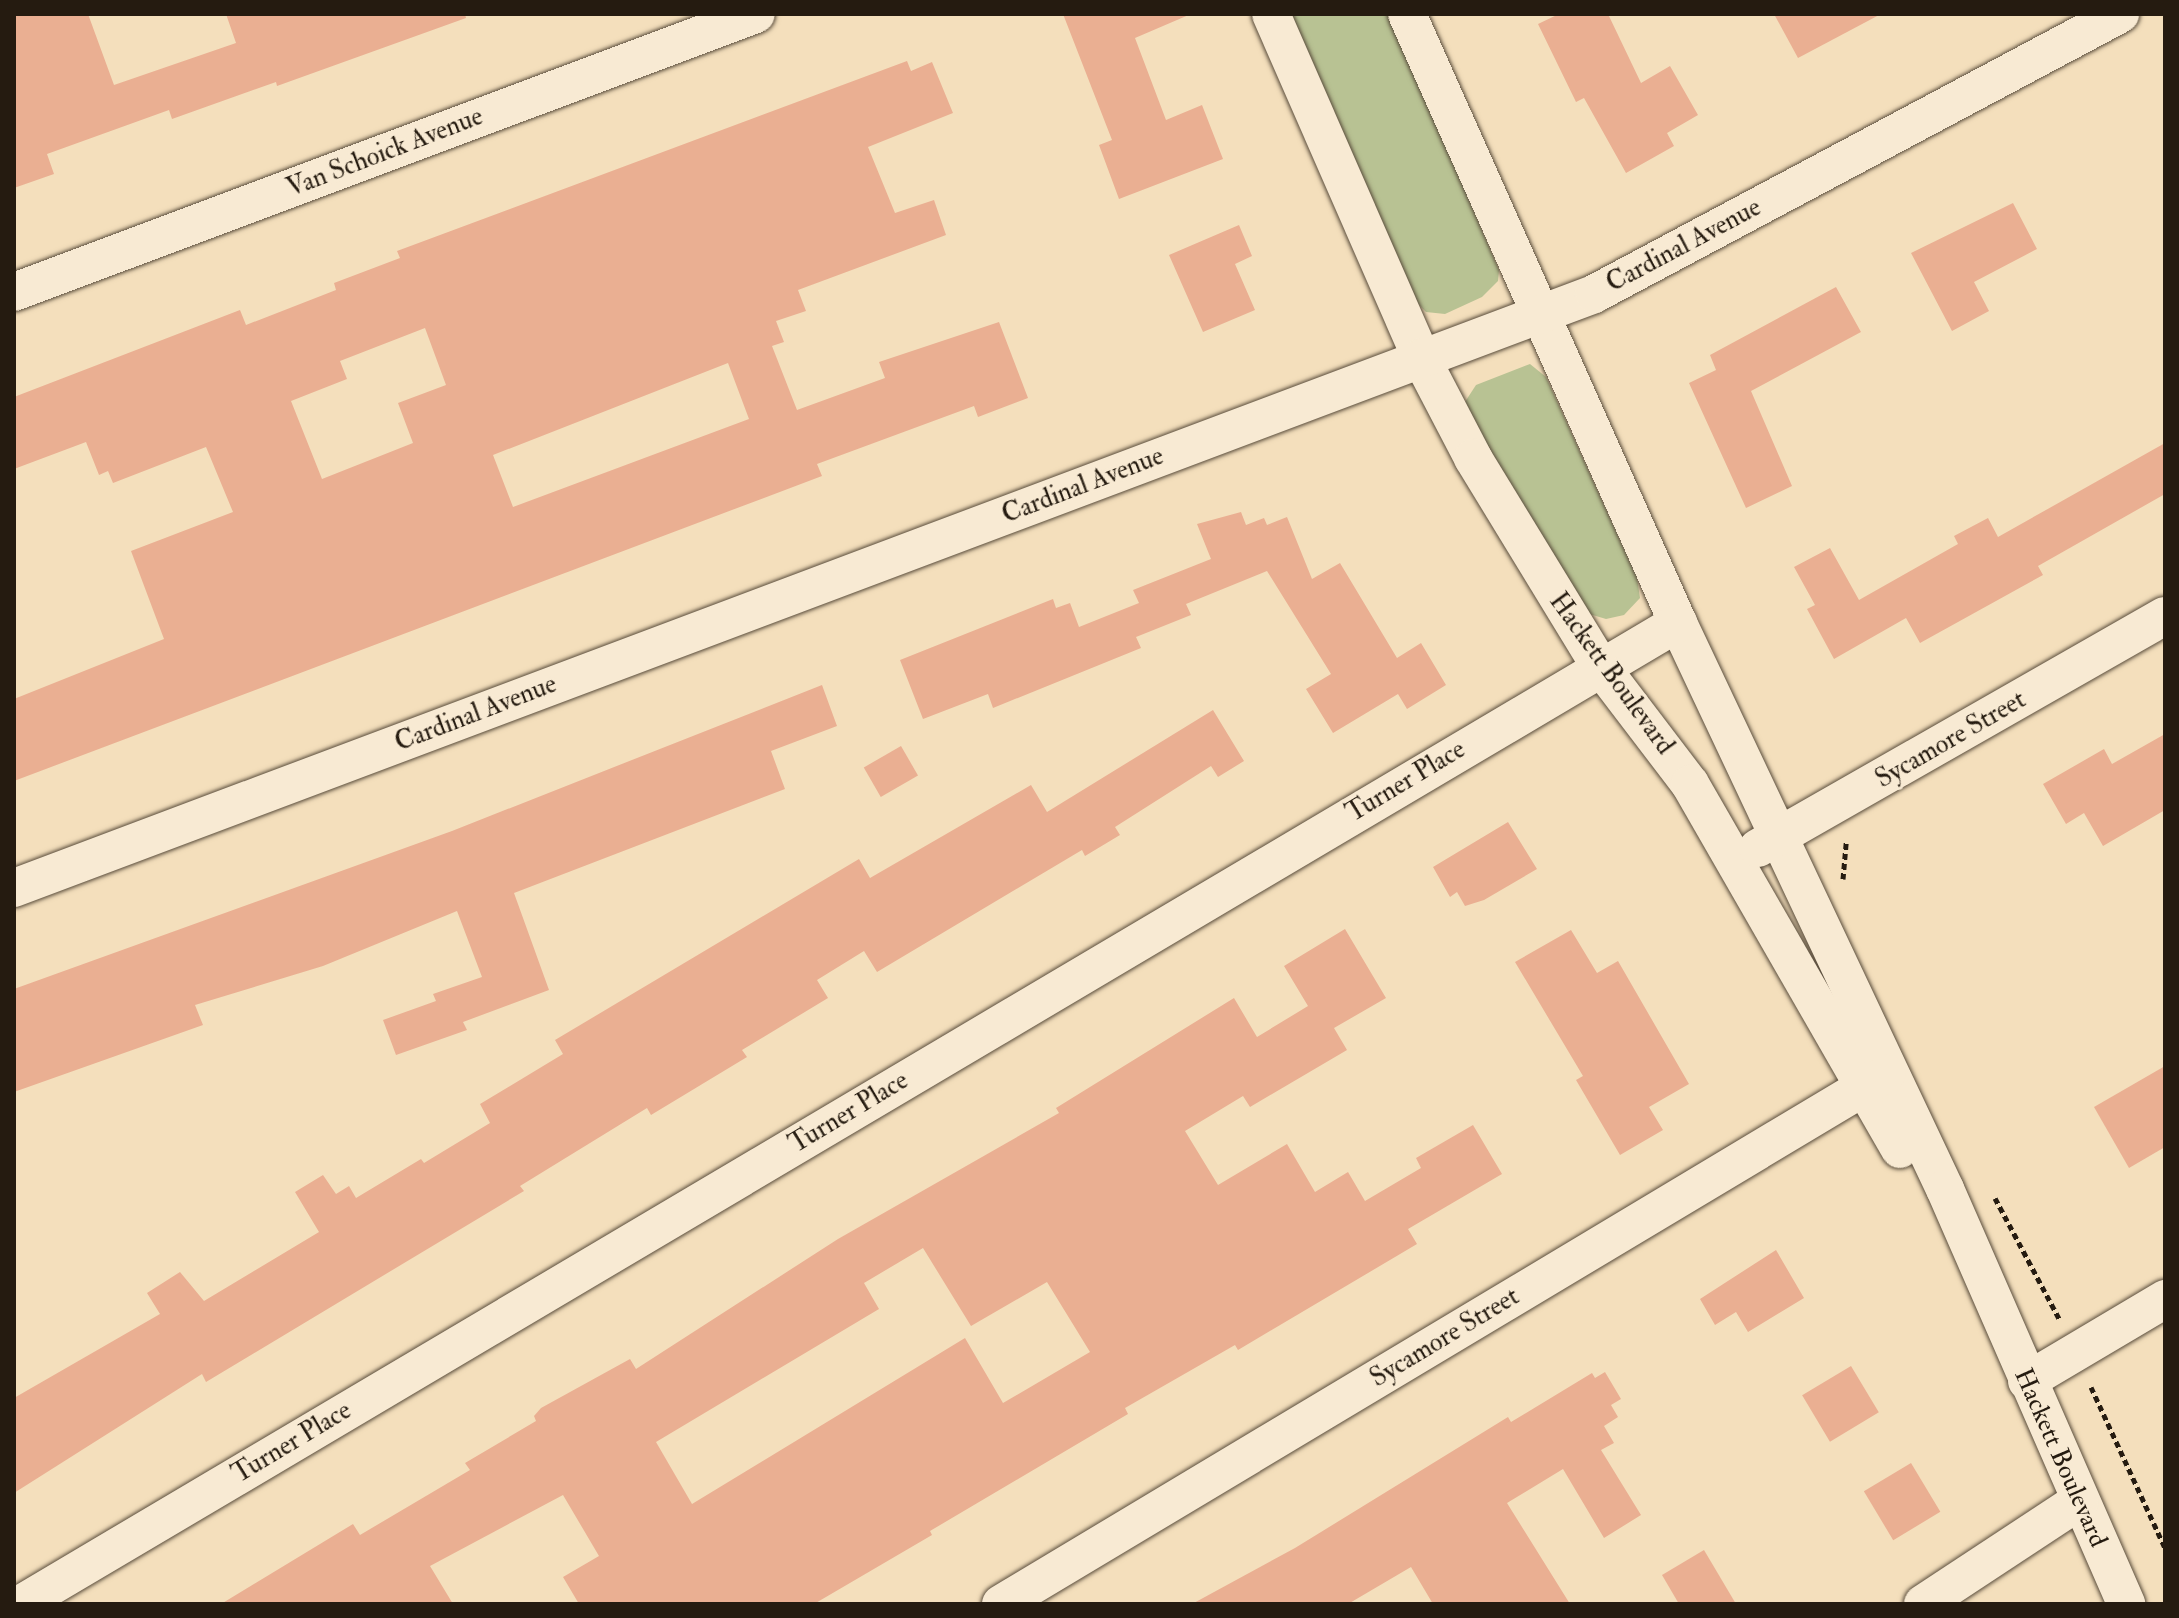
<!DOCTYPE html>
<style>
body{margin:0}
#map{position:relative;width:2179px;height:1618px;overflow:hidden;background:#f4dfbc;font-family:"IM FELL Double Pica",serif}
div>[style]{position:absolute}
.green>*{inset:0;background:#b8c293}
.building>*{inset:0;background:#eaaf92;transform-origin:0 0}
.path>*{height:5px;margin-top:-2.5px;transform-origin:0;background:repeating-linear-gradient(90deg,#251b10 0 6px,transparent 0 10px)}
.roads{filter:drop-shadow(0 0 2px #594c3b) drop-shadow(0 0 2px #594c3b)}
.minor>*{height:38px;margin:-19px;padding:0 19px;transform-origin:19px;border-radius:19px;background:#f8ead3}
span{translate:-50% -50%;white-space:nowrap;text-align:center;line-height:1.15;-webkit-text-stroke:6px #f8ead3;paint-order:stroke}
.street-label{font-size:26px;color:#251b10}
.frame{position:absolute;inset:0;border:16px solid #251b10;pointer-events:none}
</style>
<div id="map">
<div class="green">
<i style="clip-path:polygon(1290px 14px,1389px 14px,1499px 270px,1498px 281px,1482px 297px,1445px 314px,1426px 312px,1418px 304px)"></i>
<i style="clip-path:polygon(1530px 364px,1546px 377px,1637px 578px,1640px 598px,1624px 615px,1606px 619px,1586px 613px,1463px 405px,1476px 385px)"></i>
</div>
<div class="building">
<i style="clip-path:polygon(14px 14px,88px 14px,114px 85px,236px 43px,226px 14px,465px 14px,466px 18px,277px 86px,276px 82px,172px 119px,169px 110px,47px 154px,54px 174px,14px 188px)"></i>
<i style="clip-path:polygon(1063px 14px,1191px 14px,1135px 38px,1166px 120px,1202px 105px,1223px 159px,1119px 199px,1099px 145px,1112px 140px)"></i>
<i style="clip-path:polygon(1559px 14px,1608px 14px,1641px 83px,1670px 66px,1698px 115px,1667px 133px,1674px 146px,1626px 173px,1584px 98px,1576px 102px,1538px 24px)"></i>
<i style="clip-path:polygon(1774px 14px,1881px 14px,1798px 58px)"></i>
<i style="clip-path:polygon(evenodd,907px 61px,911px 71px,932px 62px,953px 113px,868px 147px,895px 213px,934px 200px,946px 235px,798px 290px,806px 311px,776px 321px,784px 342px,772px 346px,797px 410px,885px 378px,879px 362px,999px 322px,1028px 398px,978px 417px,974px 406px,817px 464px,822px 476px,14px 781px,14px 699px,164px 639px,131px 551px,233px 512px,206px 447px,113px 483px,108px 471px,99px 475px,86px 442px,14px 469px,14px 397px,240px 310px,246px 325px,336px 290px,334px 283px,400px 258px,397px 251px,907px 61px,425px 328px,446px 385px,398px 403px,413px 443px,322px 479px,291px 401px,347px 379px,340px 361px,425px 328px,907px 61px,728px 363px,749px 419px,513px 507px,493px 455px,728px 363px)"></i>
<i style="clip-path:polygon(2013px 203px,2037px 249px,1974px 282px,1989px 311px,1952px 331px,1911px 253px)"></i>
<i style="clip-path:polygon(1239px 225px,1252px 256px,1235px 264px,1255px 310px,1203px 332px,1169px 255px)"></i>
<i style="clip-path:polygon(1836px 287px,1861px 332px,1751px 391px,1792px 486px,1746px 508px,1689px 383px,1716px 370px,1710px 355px)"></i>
<i style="clip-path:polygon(2165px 443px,2165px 494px,2038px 566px,2043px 575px,1920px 643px,1906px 618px,1834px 659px,1807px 609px,1815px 605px,1794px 567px,1830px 548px,1859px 600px,1958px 544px,1954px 536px,1988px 518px,1998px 537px)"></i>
<i style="clip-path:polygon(1241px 512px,1246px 525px,1264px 518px,1267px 525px,1287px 517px,1312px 579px,1340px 563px,1397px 658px,1421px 643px,1446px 685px,1407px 709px,1398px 694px,1333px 733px,1306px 689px,1331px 674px,1267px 571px,1186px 604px,1191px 615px,1136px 637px,1141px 648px,993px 708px,988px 694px,923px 719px,900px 660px,1053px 599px,1056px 608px,1070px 603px,1079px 627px,1139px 603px,1133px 590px,1211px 559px,1197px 524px)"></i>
<i style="clip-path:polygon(822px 685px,837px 726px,771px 751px,785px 789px,514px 893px,549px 990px,463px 1022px,467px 1030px,396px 1055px,383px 1020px,436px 1001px,433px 994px,482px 977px,457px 911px,323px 966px,195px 1005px,203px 1025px,14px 1092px,14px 989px,452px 831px)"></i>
<i style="clip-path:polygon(1213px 710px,1244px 761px,1218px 777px,1211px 766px,1115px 827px,1120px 835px,1085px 856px,1082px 850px,877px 972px,864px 951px,817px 980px,828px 998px,742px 1050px,747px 1057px,651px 1115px,647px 1108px,520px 1186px,524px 1191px,206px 1382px,202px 1374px,14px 1493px,14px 1398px,160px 1314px,147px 1293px,180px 1272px,204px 1301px,319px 1232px,295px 1192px,323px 1175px,336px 1194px,349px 1186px,356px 1198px,421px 1159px,424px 1163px,490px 1123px,480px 1104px,563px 1054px,555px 1040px,859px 859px,870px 878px,1031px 785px,1047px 812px)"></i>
<i style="clip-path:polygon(2165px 734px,2165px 810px,2103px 846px,2084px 813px,2066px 824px,2043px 784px,2104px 749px,2112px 764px)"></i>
<i style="left:901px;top:746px;width:34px;height:43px;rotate:60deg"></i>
<i style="clip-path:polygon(1508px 822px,1537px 869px,1484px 900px,1465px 906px,1457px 892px,1450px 897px,1433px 867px)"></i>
<i style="clip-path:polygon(evenodd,1345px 929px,1386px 998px,1334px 1028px,1347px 1050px,1250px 1107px,1243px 1096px,1185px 1131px,1218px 1185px,1287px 1144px,1315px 1192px,1348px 1172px,1365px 1201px,1421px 1168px,1416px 1158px,1473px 1125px,1502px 1174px,1408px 1229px,1417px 1244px,1238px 1350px,1235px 1345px,1125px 1408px,1128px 1414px,930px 1531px,932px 1535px,814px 1604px,579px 1604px,563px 1577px,599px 1556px,563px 1495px,430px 1566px,453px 1604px,221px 1604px,353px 1524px,360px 1535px,470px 1470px,465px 1463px,536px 1421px,534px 1416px,541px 1408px,630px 1359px,636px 1369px,838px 1239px,1059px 1113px,1056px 1108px,1234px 998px,1257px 1037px,1308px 1006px,1284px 966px,1345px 929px,923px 1248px,971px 1326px,1047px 1282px,1090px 1352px,1003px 1403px,965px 1338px,692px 1504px,656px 1442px,879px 1309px,864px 1283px,923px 1248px)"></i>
<i style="clip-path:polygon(1571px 930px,1597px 973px,1618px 961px,1689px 1084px,1649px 1107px,1663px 1130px,1620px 1155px,1576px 1080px,1583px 1076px,1515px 962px)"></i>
<i style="clip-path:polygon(2165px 1066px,2165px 1147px,2129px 1168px,2094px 1107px)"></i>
<i style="clip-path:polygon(1776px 1250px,1804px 1298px,1748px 1332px,1736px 1312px,1715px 1325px,1700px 1299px)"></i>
<i style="left:1851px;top:1366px;width:54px;height:57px;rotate:59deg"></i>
<i style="clip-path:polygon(1605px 1372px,1621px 1399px,1611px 1405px,1618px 1417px,1604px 1426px,1614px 1443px,1601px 1450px,1641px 1515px,1604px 1538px,1563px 1469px,1507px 1503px,1570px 1604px,1433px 1604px,1411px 1567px,1348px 1604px,1192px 1604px,1295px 1548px,1508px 1417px,1511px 1422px,1592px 1373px,1595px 1378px)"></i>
<i style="left:1911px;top:1463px;width:57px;height:55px;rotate:59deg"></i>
<i style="clip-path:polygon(1704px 1550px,1736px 1604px,1679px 1604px,1662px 1575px)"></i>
</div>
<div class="path">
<i style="left:1843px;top:879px;width:37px;rotate:-85deg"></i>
<i style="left:1995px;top:1198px;width:138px;rotate:62deg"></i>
<i style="left:2091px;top:1387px;width:177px;rotate:65.3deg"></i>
</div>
<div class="roads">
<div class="minor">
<i style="left:1271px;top:14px;width:375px;rotate:66.4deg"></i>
<i style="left:1421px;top:358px;width:113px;rotate:62.5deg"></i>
<i style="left:1473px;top:458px;width:244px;rotate:58.6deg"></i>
<i style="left:1600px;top:666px;width:148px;rotate:52.7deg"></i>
<i style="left:1690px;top:784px;width:421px;rotate:60.1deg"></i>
<i style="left:1407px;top:14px;width:667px;rotate:66.01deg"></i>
<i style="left:1678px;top:623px;width:626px;rotate:64.75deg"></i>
<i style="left:1945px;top:1189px;width:453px;rotate:66.4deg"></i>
<i style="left:14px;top:292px;width:792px;rotate:-20.54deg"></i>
<i style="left:1758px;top:848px;width:468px;rotate:-29.7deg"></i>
<i style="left:14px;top:888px;width:1688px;rotate:-20.6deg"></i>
<i style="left:1594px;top:294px;width:596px;rotate:-28.03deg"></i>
<i style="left:2027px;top:1381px;width:161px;rotate:-30.7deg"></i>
<i style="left:21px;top:1604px;width:1926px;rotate:-30.63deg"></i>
<i style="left:1001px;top:1604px;width:1032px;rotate:-30.92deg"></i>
<i style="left:1923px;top:1604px;width:187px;rotate:-33.4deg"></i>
</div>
</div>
<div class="street-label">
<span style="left:385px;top:153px;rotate:-21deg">Van Schoick Avenue</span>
<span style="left:1684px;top:246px;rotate:-28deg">Cardinal Avenue</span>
<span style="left:1083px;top:486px;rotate:-21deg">Cardinal Avenue</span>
<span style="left:1611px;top:674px;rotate:54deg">Hackett Boulevard</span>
<span style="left:476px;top:714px;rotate:-21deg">Cardinal Avenue</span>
<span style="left:1951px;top:740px;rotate:-30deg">Sycamore Street</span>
<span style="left:1406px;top:782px;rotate:-31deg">Turner Place</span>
<span style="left:849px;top:1113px;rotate:-31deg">Turner Place</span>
<span style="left:1445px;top:1338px;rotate:-31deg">Sycamore Street</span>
<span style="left:292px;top:1443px;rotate:-31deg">Turner Place</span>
<span style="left:2060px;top:1458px;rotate:66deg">Hackett Boulevard</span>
</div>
<div class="frame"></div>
</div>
